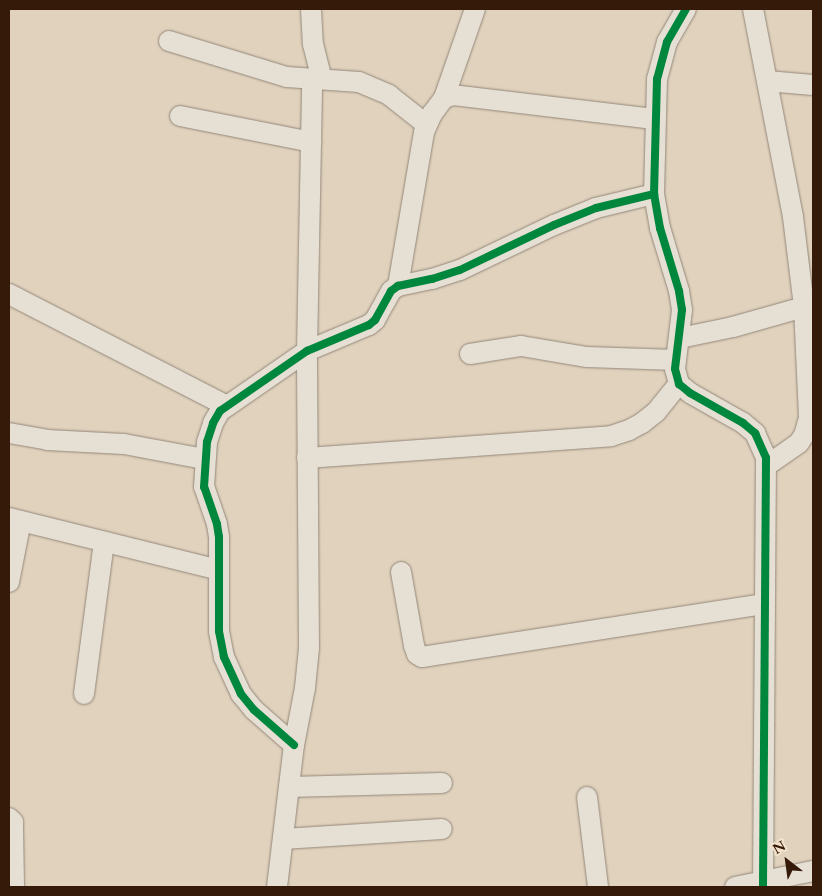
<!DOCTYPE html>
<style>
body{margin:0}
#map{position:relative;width:822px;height:896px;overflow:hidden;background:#e0d2bd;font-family:Cardo,serif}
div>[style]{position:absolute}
.roads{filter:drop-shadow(0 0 1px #938779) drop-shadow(0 0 1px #938779)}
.minor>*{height:20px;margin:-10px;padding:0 10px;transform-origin:10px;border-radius:10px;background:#e6dfd4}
.cycleway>*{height:8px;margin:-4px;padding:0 4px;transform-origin:4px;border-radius:4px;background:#00873e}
span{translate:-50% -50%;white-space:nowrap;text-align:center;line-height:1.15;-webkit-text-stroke:4px #f4e4cb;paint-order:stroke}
.frame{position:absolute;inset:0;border:10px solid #361a09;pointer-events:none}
.north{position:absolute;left:762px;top:836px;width:50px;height:50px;-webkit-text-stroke:4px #f4e4cb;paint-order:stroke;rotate:330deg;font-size:14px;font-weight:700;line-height:20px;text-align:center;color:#361a09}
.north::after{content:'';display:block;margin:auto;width:18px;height:22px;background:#361a09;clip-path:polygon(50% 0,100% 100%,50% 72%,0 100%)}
</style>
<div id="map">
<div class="roads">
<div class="minor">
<i style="left:311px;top:9px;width:35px;rotate:87deg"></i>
<i style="left:313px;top:44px;width:36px;rotate:76deg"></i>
<i style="left:686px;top:9px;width:38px;rotate:120deg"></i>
<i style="left:667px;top:42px;width:38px;rotate:105deg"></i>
<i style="left:657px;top:79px;width:115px;rotate:91.5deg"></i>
<i style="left:654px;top:194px;width:35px;rotate:80deg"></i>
<i style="left:660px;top:228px;width:66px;rotate:73.2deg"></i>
<i style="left:679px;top:291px;width:19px;rotate:81deg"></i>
<i style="left:682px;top:310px;width:59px;rotate:96.8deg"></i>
<i style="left:675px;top:369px;width:16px;rotate:75deg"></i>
<i style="left:679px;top:384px;width:14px;rotate:39deg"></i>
<i style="left:690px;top:393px;width:61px;rotate:29.5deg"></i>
<i style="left:743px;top:423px;width:16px;rotate:40deg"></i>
<i style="left:755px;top:433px;width:27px;rotate:66deg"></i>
<i style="left:766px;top:458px;width:429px;rotate:90.4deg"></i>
<i style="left:753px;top:9px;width:212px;rotate:79.1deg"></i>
<i style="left:793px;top:217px;width:91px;rotate:83deg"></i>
<i style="left:804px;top:307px;width:111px;rotate:87.4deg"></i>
<i style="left:809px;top:418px;width:18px;rotate:106deg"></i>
<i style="left:804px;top:435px;width:9px;rotate:122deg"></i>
<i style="left:799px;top:443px;width:40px;rotate:145.1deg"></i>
<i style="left:169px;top:41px;width:123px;rotate:17deg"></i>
<i style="left:287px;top:77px;width:72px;rotate:4deg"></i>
<i style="left:359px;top:82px;width:33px;rotate:23deg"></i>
<i style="left:389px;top:95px;width:48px;rotate:38.3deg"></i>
<i style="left:767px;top:81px;width:46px;rotate:5deg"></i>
<i style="left:444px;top:98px;width:94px;rotate:-70.8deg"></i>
<i style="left:180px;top:116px;width:134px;rotate:11.2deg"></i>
<i style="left:398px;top:286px;width:156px;rotate:-80.4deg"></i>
<i style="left:424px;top:132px;width:20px;rotate:-66deg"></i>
<i style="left:432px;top:114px;width:20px;rotate:-53deg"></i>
<i style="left:444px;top:98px;width:9px;rotate:-18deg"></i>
<i style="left:453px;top:95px;width:203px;rotate:6.8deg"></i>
<i style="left:9px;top:294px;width:245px;rotate:27.2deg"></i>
<i style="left:680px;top:338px;width:54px;rotate:-11.7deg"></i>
<i style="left:733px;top:327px;width:74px;rotate:-15.7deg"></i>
<i style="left:470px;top:354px;width:52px;rotate:-8.9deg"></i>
<i style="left:521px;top:346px;width:67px;rotate:9.5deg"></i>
<i style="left:587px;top:357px;width:89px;rotate:1.9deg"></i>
<i style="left:9px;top:433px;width:39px;rotate:10deg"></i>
<i style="left:47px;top:440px;width:77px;rotate:3deg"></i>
<i style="left:124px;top:444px;width:81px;rotate:10.6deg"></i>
<i style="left:307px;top:458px;width:305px;rotate:-4.1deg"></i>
<i style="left:611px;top:436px;width:19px;rotate:-18deg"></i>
<i style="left:629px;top:430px;width:15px;rotate:-28deg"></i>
<i style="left:642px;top:423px;width:18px;rotate:-38deg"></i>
<i style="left:656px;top:412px;width:36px;rotate:-51deg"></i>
<i style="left:9px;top:518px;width:216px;rotate:13.9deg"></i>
<i style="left:401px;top:572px;width:75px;rotate:80deg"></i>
<i style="left:414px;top:646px;width:9px;rotate:69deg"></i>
<i style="left:417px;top:654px;width:6px;rotate:31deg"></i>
<i style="left:422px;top:657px;width:345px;rotate:-8.8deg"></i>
<i style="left:9px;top:582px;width:62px;rotate:-78.9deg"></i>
<i style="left:84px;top:694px;width:153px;rotate:-82.5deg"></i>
<i style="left:294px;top:745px;width:53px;rotate:-138.8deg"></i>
<i style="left:254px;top:710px;width:21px;rotate:-129deg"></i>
<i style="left:241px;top:694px;width:41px;rotate:-114.7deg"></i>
<i style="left:224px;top:657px;width:26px;rotate:-101deg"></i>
<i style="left:219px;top:631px;width:94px;rotate:-90deg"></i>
<i style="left:219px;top:537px;width:13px;rotate:-99deg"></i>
<i style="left:217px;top:524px;width:39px;rotate:-109deg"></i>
<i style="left:204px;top:487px;width:45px;rotate:-86.2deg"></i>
<i style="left:207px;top:442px;width:20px;rotate:-72deg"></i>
<i style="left:213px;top:423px;width:14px;rotate:-60deg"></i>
<i style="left:220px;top:411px;width:106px;rotate:-34.6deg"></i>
<i style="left:307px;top:351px;width:67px;rotate:-22.8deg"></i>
<i style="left:369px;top:325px;width:8px;rotate:-40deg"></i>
<i style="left:375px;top:320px;width:33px;rotate:-61deg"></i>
<i style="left:391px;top:291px;width:9px;rotate:-36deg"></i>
<i style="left:398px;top:286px;width:35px;rotate:-12deg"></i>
<i style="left:432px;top:279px;width:29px;rotate:-18deg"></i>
<i style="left:460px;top:270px;width:104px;rotate:-25.6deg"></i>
<i style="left:554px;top:225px;width:45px;rotate:-22deg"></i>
<i style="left:596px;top:208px;width:60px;rotate:-13.6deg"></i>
<i style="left:289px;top:787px;width:153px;rotate:-1.5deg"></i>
<i style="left:587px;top:797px;width:91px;rotate:83deg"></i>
<i style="left:9px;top:818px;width:6px;rotate:45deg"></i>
<i style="left:13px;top:822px;width:6px;rotate:90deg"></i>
<i style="left:13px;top:828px;width:59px;rotate:89deg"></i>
<i style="left:283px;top:839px;width:159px;rotate:-3.6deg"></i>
<i style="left:277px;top:887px;width:143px;rotate:-83.2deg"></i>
<i style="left:294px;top:745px;width:58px;rotate:-79.1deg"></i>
<i style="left:305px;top:688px;width:40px;rotate:-84.3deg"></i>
<i style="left:309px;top:648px;width:297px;rotate:-90.4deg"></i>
<i style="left:307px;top:351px;width:272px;rotate:-88.9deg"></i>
<i style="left:735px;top:887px;width:80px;rotate:-11.6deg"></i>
</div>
</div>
<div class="cycleway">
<i style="left:686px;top:9px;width:38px;rotate:120deg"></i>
<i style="left:667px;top:42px;width:38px;rotate:105deg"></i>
<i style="left:657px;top:79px;width:115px;rotate:91.5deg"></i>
<i style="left:654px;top:194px;width:35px;rotate:80deg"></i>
<i style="left:660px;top:228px;width:66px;rotate:73.2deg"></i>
<i style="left:679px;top:291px;width:19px;rotate:81deg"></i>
<i style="left:682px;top:310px;width:59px;rotate:96.8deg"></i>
<i style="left:675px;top:369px;width:16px;rotate:75deg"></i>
<i style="left:679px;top:384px;width:14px;rotate:39deg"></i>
<i style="left:690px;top:393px;width:61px;rotate:29.5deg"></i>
<i style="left:743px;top:423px;width:16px;rotate:40deg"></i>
<i style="left:755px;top:433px;width:27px;rotate:66deg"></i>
<i style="left:766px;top:458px;width:429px;rotate:90.4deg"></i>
<i style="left:294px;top:745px;width:53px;rotate:-138.8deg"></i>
<i style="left:254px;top:710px;width:21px;rotate:-129deg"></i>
<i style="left:241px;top:694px;width:41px;rotate:-114.7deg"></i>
<i style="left:224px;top:657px;width:26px;rotate:-101deg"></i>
<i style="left:219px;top:631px;width:94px;rotate:-90deg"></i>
<i style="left:219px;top:537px;width:13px;rotate:-99deg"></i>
<i style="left:217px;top:524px;width:39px;rotate:-109deg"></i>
<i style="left:204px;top:487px;width:45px;rotate:-86.2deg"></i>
<i style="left:207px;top:442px;width:20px;rotate:-72deg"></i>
<i style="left:213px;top:423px;width:14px;rotate:-60deg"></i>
<i style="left:220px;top:411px;width:106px;rotate:-34.6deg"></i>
<i style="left:307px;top:351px;width:67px;rotate:-22.8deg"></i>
<i style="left:369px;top:325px;width:8px;rotate:-40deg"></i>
<i style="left:375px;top:320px;width:33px;rotate:-61deg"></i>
<i style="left:391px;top:291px;width:9px;rotate:-36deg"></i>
<i style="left:398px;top:286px;width:35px;rotate:-12deg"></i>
<i style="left:432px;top:279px;width:29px;rotate:-18deg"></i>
<i style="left:460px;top:270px;width:104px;rotate:-25.6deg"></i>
<i style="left:554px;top:225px;width:45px;rotate:-22deg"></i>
<i style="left:596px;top:208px;width:60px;rotate:-13.6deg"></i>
</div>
<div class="frame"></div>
<div class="north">N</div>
</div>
